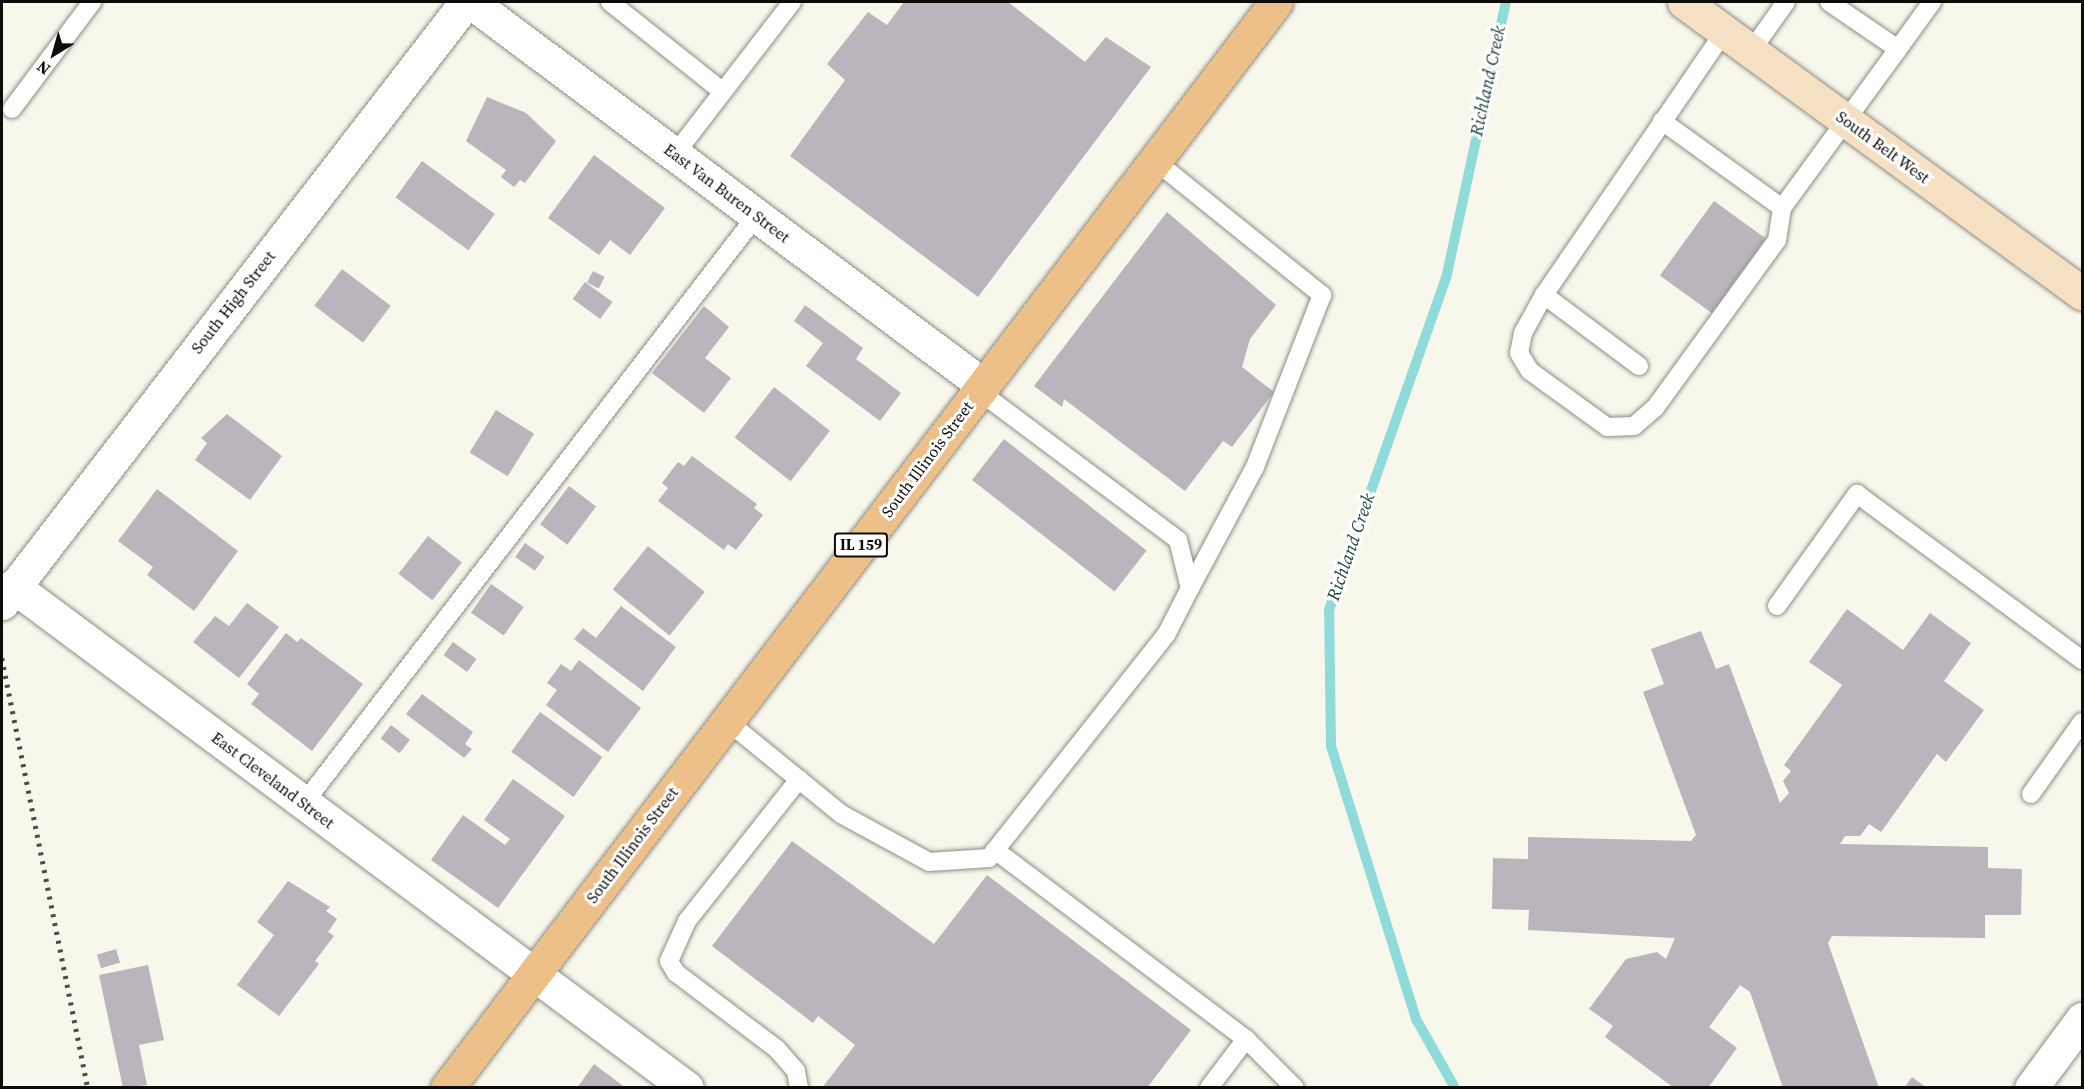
<!DOCTYPE html>
<style>
body{margin:0}
#map{position:relative;width:2084px;height:1089px;overflow:hidden;background:#f8f7eb;font-family:"Source Serif 4",serif}
div>[style]{position:absolute}
.stream>*{height:10px;margin:-5px;padding:0 5px;transform-origin:5px;border-radius:5px;background:#8edbda}
.building>*{inset:0;background:#bab4bd;transform-origin:0 0}
.roads{filter:drop-shadow(0 0 2px #8e8d83) drop-shadow(0 0 2px #8e8d83)}
.service>*{height:18px;margin:-9px;padding:0 9px;transform-origin:9px;border-radius:9px;background:#fff}
.minor>*{height:33px;margin:-16.5px;padding:0 16.5px;transform-origin:16.5px;border-radius:16.5px;background:#fff}
.secondary>*{height:33px;margin:-16.5px;padding:0 16.5px;transform-origin:16.5px;border-radius:16.5px;background:#f6e0c4}
.primary>*{height:33px;margin:-16.5px;padding:0 16.5px;transform-origin:16.5px;border-radius:16.5px;background:#edc08a}
.rail>*{height:4.5px;margin-top:-2.25px;transform-origin:0;background:repeating-linear-gradient(90deg,#4b4a45 0 3px,transparent 0 9px)}
span{translate:-50% -50%;white-space:nowrap;text-align:center;line-height:1.15;-webkit-text-stroke:6px #fff;paint-order:stroke}
.shield-label span{padding:2px 4px;background:#fff;border:2px solid;border-radius:4px;-webkit-text-stroke-width:0}
.shield-label{font-size:15px;color:#0d0c09;font-weight:700}
.street-label{font-size:16px;color:#0d0c09}
.water-label{font-size:18px;color:#204545;font-style:italic}
.frame{position:absolute;inset:0;border:3px solid #0d0c09;pointer-events:none}
.north{position:absolute;left:24px;top:24px;width:60px;height:60px;-webkit-text-stroke:4px #fff;paint-order:stroke;rotate:217deg;font-size:16px;font-weight:700;line-height:24px;text-align:center;color:#0d0c09}
.north::after{content:'';display:block;margin:auto;width:21px;height:27px;background:#0d0c09;clip-path:polygon(50% 0,100% 100%,50% 72%,0 100%)}
</style>
<div id="map">
<div class="stream">
<i style="left:1455px;top:1088px;width:79px;rotate:-119.5deg"></i>
<i style="left:1416px;top:1019px;width:286px;rotate:-107.3deg"></i>
<i style="left:1331px;top:746px;width:136px;rotate:-90.8deg"></i>
<i style="left:1329px;top:610px;width:356px;rotate:-70.6deg"></i>
<i style="left:1447px;top:274px;width:278px;rotate:-77.8deg"></i>
</div>
<div class="building">
<i style="clip-path:polygon(904px 2px,1008px 2px,1085px 62px,1106px 37px,1151px 67px,978px 297px,790px 156px,845px 80px,827px 64px,868px 12px,887px 25px)"></i>
<i style="clip-path:polygon(487px 97px,526px 113px,556px 141px,525px 183px,520px 180px,514px 187px,501px 177px,506px 170px,466px 141px)"></i>
<i style="clip-path:polygon(594px 155px,665px 208px,630px 255px,610px 240px,599px 255px,548px 218px)"></i>
<i style="left:422px;top:161px;width:90px;height:45px;rotate:36deg"></i>
<i style="left:1714px;top:201px;width:64px;height:92px;rotate:36deg"></i>
<i style="clip-path:polygon(1167px 212px,1276px 305px,1250px 339px,1242px 367px,1274px 392px,1232px 447px,1223px 441px,1185px 491px,1064px 399px,1062px 407px,1034px 386px)"></i>
<i style="left:342px;top:269px;width:61px;height:46px;rotate:37deg"></i>
<i style="left:593px;top:271px;width:13px;height:13px;rotate:27deg"></i>
<i style="left:585px;top:282px;width:34px;height:21px;rotate:36deg"></i>
<i style="clip-path:polygon(805px 305px,863px 348px,856px 359px,901px 393px,880px 421px,806px 366px,823px 343px,794px 321px)"></i>
<i style="clip-path:polygon(704px 306px,729px 327px,705px 358px,731px 378px,704px 413px,652px 373px)"></i>
<i style="left:774px;top:387px;width:71px;height:64px;rotate:38deg"></i>
<i style="left:496px;top:410px;width:45px;height:50px;rotate:32deg"></i>
<i style="clip-path:polygon(227px 414px,282px 456px,250px 500px,195px 460px,207px 443px,201px 438px)"></i>
<i style="left:1004px;top:439px;width:181px;height:52px;rotate:38deg"></i>
<i style="clip-path:polygon(692px 456px,757px 504px,754px 508px,763px 515px,736px 550px,728px 544px,724px 550px,658px 501px,668px 488px,662px 483px,678px 462px,684px 466px)"></i>
<i style="left:569px;top:486px;width:34px;height:48px;rotate:37deg"></i>
<i style="clip-path:polygon(157px 489px,238px 551px,194px 611px,147px 575px,153px 567px,118px 541px)"></i>
<i style="left:428px;top:536px;width:43px;height:48px;rotate:38deg"></i>
<i style="left:525px;top:543px;width:24px;height:17px;rotate:35deg"></i>
<i style="left:648px;top:546px;width:73px;height:56px;rotate:39deg"></i>
<i style="left:491px;top:584px;width:40px;height:35px;rotate:35deg"></i>
<i style="clip-path:polygon(247px 603px,279px 627px,239px 678px,193px 642px,215px 616px,229px 626px)"></i>
<i style="clip-path:polygon(621px 606px,676px 647px,643px 691px,574px 639px,583px 628px,596px 638px)"></i>
<i style="clip-path:polygon(1847px 609px,1903px 650px,1930px 613px,1971px 643px,1944px 681px,1984px 710px,1946px 762px,1937px 754px,1881px 832px,1869px 824px,1860px 836px,1845px 836px,1840px 844px,1988px 847px,1988px 868px,2022px 869px,2021px 915px,1985px 915px,1985px 938px,1832px 936px,1828px 943px,1879px 1088px,1783px 1088px,1750px 992px,1740px 985px,1709px 1027px,1737px 1048px,1708px 1088px,1674px 1088px,1605px 1037px,1613px 1026px,1589px 1009px,1626px 959px,1657px 952px,1666px 959px,1675px 938px,1528px 930px,1529px 910px,1492px 909px,1493px 858px,1528px 859px,1528px 837px,1691px 841px,1696px 835px,1643px 692px,1664px 684px,1651px 649px,1701px 631px,1716px 669px,1729px 664px,1780px 803px,1789px 793px,1783px 781px,1791px 771px,1784px 765px,1842px 685px,1809px 662px)"></i>
<i style="clip-path:polygon(286px 633px,297px 642px,301px 638px,363px 684px,312px 751px,251px 704px,259px 694px,247px 684px)"></i>
<i style="left:453px;top:642px;width:29px;height:16px;rotate:36deg"></i>
<i style="clip-path:polygon(579px 660px,641px 708px,608px 752px,546px 705px,557px 690px,547px 683px,561px 664px,571px 671px)"></i>
<i style="clip-path:polygon(422px 694px,473px 732px,465px 744px,472px 749px,464px 758px,406px 714px)"></i>
<i style="left:540px;top:712px;width:77px;height:49px;rotate:36deg"></i>
<i style="left:391px;top:725px;width:24px;height:17px;rotate:38deg"></i>
<i style="clip-path:polygon(513px 779px,565px 816px,498px 908px,431px 860px,463px 815px,505px 845px,510px 839px,484px 820px)"></i>
<i style="clip-path:polygon(792px 841px,934px 944px,987px 875px,1191px 1030px,1147px 1088px,822px 1088px,855px 1045px,818px 1016px,813px 1023px,712px 946px)"></i>
<i style="clip-path:polygon(288px 881px,330px 907px,326px 911px,337px 919px,328px 932px,334px 936px,315px 961px,319px 964px,279px 1016px,237px 985px,274px 935px,257px 922px)"></i>
<i style="left:116px;top:949px;width:14px;height:20px;rotate:73deg"></i>
<i style="clip-path:polygon(148px 965px,164px 1040px,139px 1045px,147px 1085px,123px 1088px,99px 975px)"></i>
<i style="clip-path:polygon(594px 1064px,626px 1088px,577px 1088px)"></i>
<i style="clip-path:polygon(1912px 1077px,1927px 1088px,1904px 1088px)"></i>
</div>
<div class="roads">
<div class="service">
<i style="left:610px;top:2px;width:144px;rotate:38.5deg"></i>
<i style="left:1898px;top:49px;width:58px;rotate:-54.1deg"></i>
<i style="left:1751px;top:51px;width:60px;rotate:-54.5deg"></i>
<i style="left:12px;top:109px;width:134px;rotate:-53.2deg"></i>
<i style="left:1662px;top:121px;width:148px;rotate:35.9deg"></i>
<i style="left:675px;top:154px;width:192px;rotate:-52.4deg"></i>
<i style="left:1154px;top:160px;width:216px;rotate:38.8deg"></i>
<i style="left:1322px;top:295px;width:185px;rotate:111.3deg"></i>
<i style="left:1255px;top:467px;width:137px;rotate:118.2deg"></i>
<i style="left:1544px;top:295px;width:43px;rotate:118.9deg"></i>
<i style="left:1523px;top:333px;width:20px;rotate:101deg"></i>
<i style="left:1519px;top:353px;width:21px;rotate:59deg"></i>
<i style="left:1530px;top:371px;width:95px;rotate:36deg"></i>
<i style="left:1607px;top:427px;width:27px;rotate:-2deg"></i>
<i style="left:1634px;top:426px;width:28px;rotate:-41deg"></i>
<i style="left:1655px;top:408px;width:208px;rotate:-54deg"></i>
<i style="left:1777px;top:240px;width:32px;rotate:-81deg"></i>
<i style="left:1782px;top:208px;width:197px;rotate:-53.9deg"></i>
<i style="left:1898px;top:49px;width:83px;rotate:-145.7deg"></i>
<i style="left:1639px;top:366px;width:119px;rotate:-143.2deg"></i>
<i style="left:1544px;top:295px;width:320px;rotate:-55.6deg"></i>
<i style="left:1777px;top:606px;width:138px;rotate:-54.5deg"></i>
<i style="left:1857px;top:494px;width:280px;rotate:36.4deg"></i>
<i style="left:727px;top:721px;width:147px;rotate:39.2deg"></i>
<i style="left:841px;top:814px;width:100px;rotate:28.6deg"></i>
<i style="left:929px;top:862px;width:60px;rotate:-3.8deg"></i>
<i style="left:989px;top:858px;width:285px;rotate:-51.6deg"></i>
<i style="left:1166px;top:635px;width:53px;rotate:-62.9deg"></i>
<i style="left:1190px;top:588px;width:49px;rotate:-104deg"></i>
<i style="left:1178px;top:540px;width:249px;rotate:-143.2deg"></i>
<i style="left:2031px;top:794px;width:88px;rotate:-54.7deg"></i>
<i style="left:304px;top:803px;width:742px;rotate:-52.39deg"></i>
<i style="left:995px;top:850px;width:314px;rotate:37deg"></i>
<i style="left:1246px;top:1039px;width:61px;rotate:127.1deg"></i>
<i style="left:1246px;top:1039px;width:69px;rotate:45deg"></i>
<i style="left:799px;top:1088px;width:17px;rotate:-100deg"></i>
<i style="left:796px;top:1071px;width:29px;rotate:-131deg"></i>
<i style="left:777px;top:1049px;width:126px;rotate:-143deg"></i>
<i style="left:676px;top:973px;width:14px;rotate:-120deg"></i>
<i style="left:669px;top:961px;width:44px;rotate:-65.8deg"></i>
<i style="left:687px;top:921px;width:181px;rotate:-51.7deg"></i>
</div>
<div class="minor">
<i style="left:471px;top:2px;width:639px;rotate:36.8deg"></i>
<i style="left:13px;top:586px;width:840px;rotate:36.68deg"></i>
<i style="left:2px;top:603px;width:759px;rotate:-52.33deg"></i>
<i style="left:2031px;top:1088px;width:86px;rotate:-53.5deg"></i>
</div>
<div class="secondary">
<i style="left:1684px;top:2px;width:493px;rotate:36.2deg"></i>
</div>
<div class="primary">
<i style="left:447px;top:1088px;width:1366px;rotate:-52.64deg"></i>
</div>
</div>
<div class="rail">
<i style="left:2px;top:658px;width:439px;rotate:78.7deg"></i>
</div>
<div class="shield-label">
<span style="left:861px;top:545px">IL 159</span>
</div>
<div class="street-label">
<span style="left:1883px;top:147px;rotate:36deg">South Belt West</span>
<span style="left:727px;top:193px;rotate:37deg">East Van Buren Street</span>
<span style="left:233px;top:302px;rotate:-52deg">South High Street</span>
<span style="left:927px;top:459px;rotate:-53deg">South Illinois Street</span>
<span style="left:273px;top:780px;rotate:37deg">East Cleveland Street</span>
<span style="left:632px;top:845px;rotate:-53deg">South Illinois Street</span>
</div>
<div class="water-label">
<span style="left:1488px;top:81px;rotate:-78deg">Richland Creek</span>
<span style="left:1351px;top:547px;rotate:-71deg">Richland Creek</span>
</div>
<div class="frame"></div>
<div class="north">N</div>
</div>
